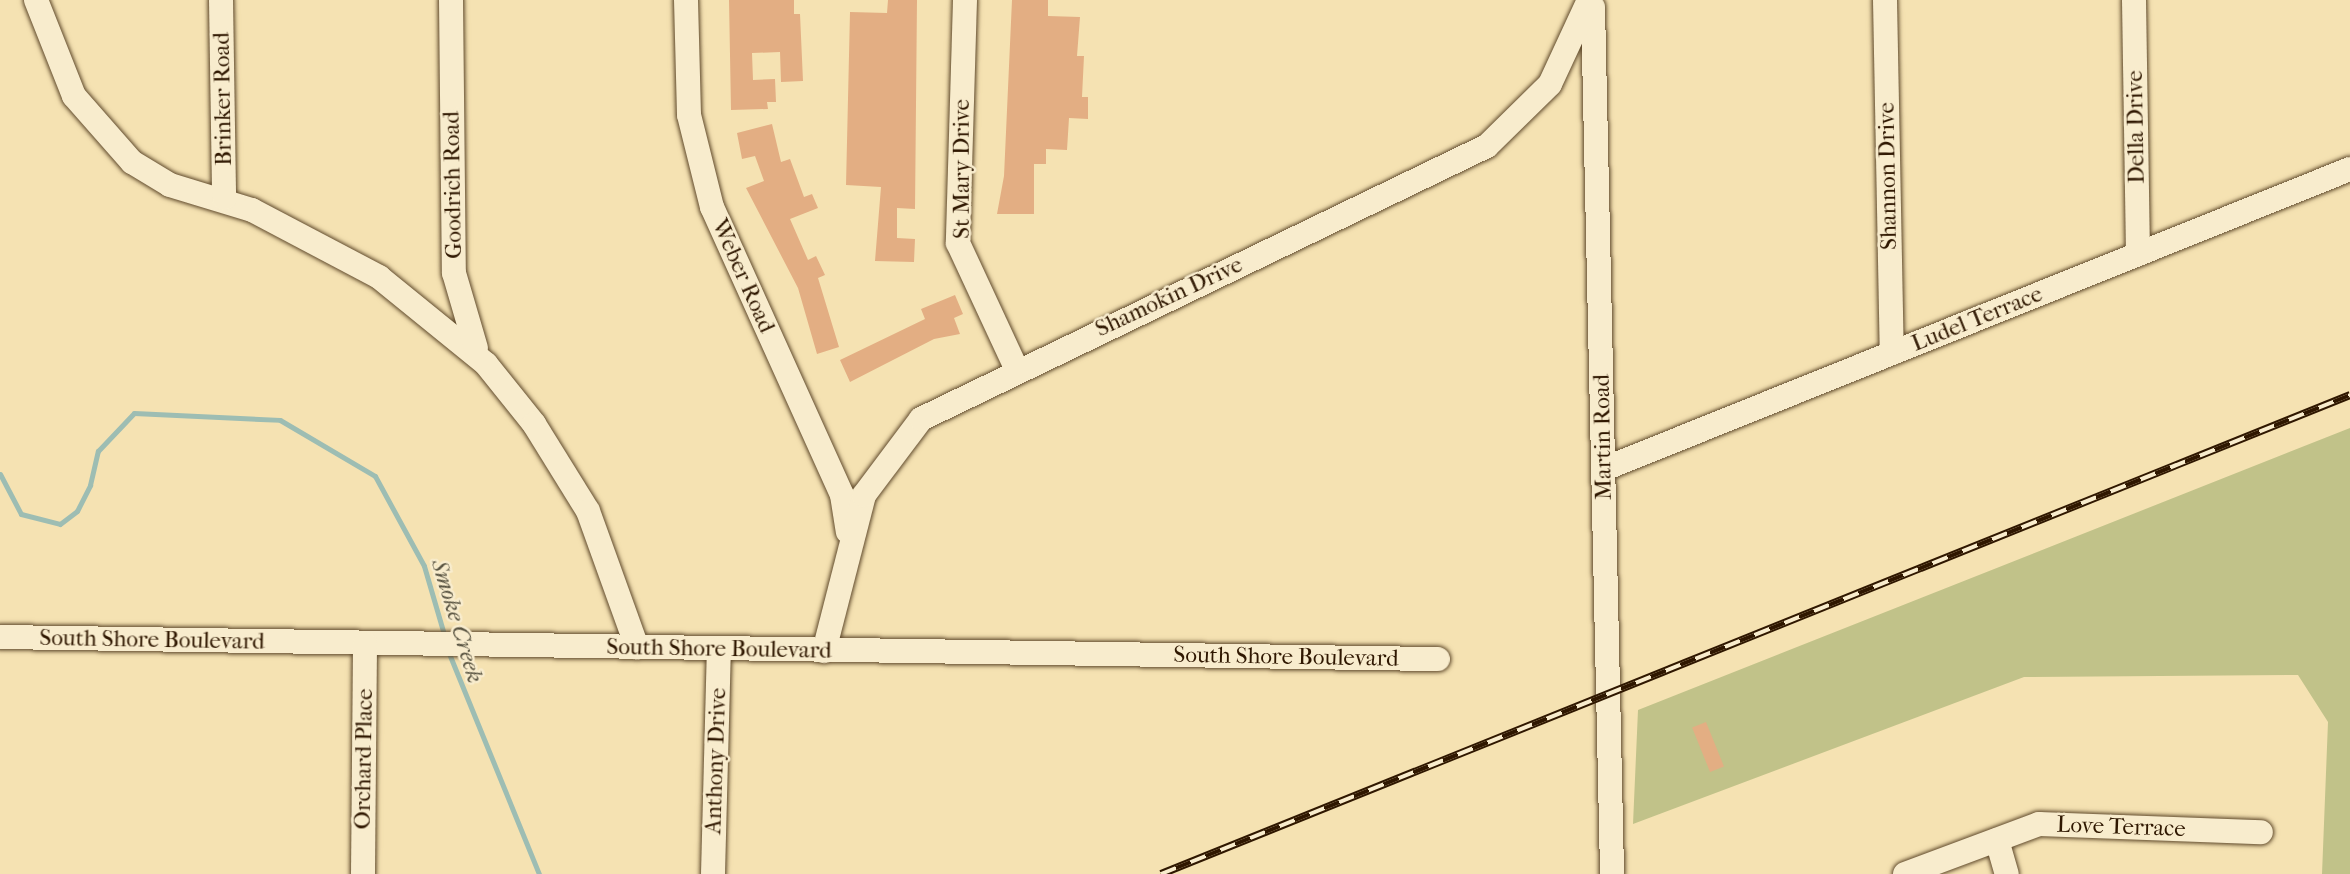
<!DOCTYPE html>
<style>
body{margin:0}
#map{position:relative;width:2350px;height:874px;overflow:hidden;background:#f5e2b2;font-family:"IM FELL French Canon",serif}
div>[style]{position:absolute}
.green>*{inset:0;background:#c1c289}
.stream>*{height:5px;margin:-2.5px;padding:0 2.5px;transform-origin:2.5px;border-radius:2.5px;background:#9dbdb3}
.building>*{inset:0;background:#e3ae83;transform-origin:0 0}
.roads{filter:drop-shadow(0 0 2px #604a2c) drop-shadow(0 0 2px #604a2c)}
.minor>*{height:24px;margin:-12px;padding:0 12px;transform-origin:12px;border-radius:12px;background:#f8eccd}
.rail>*{height:8px;margin-top:-4px;transform-origin:0;background:repeating-linear-gradient(90deg,#f8eccd 0 16px,#2f1700 0 32px);box-sizing:border-box;border-block:2px solid #2f1700}
span{translate:-50% -50%;white-space:nowrap;text-align:center;line-height:1.15;-webkit-text-stroke:5px #f8eccd;paint-order:stroke}
.street-label{font-size:23px;color:#2f1700}
.water-label{font-size:24px;color:#56513f;font-style:italic}
</style>
<div id="map">
<div class="green">
<i style="clip-path:polygon(2350px 428px,2350px 874px,2322px 874px,2328px 722px,2298px 675px,2024px 677px,1633px 824px,1638px 710px)"></i>
</div>
<div class="stream">
<i style="left:0;top:474px;width:45px;rotate:62.3deg"></i>
<i style="left:21px;top:514px;width:40px;rotate:14.4deg"></i>
<i style="left:60px;top:524px;width:21px;rotate:-37deg"></i>
<i style="left:77px;top:511px;width:29px;rotate:-63deg"></i>
<i style="left:90px;top:485px;width:35px;rotate:-77deg"></i>
<i style="left:98px;top:451px;width:52px;rotate:-46.5deg"></i>
<i style="left:134px;top:413px;width:146px;rotate:2.7deg"></i>
<i style="left:280px;top:420px;width:110px;rotate:30.5deg"></i>
<i style="left:375px;top:476px;width:102px;rotate:61.4deg"></i>
<i style="left:424px;top:566px;width:75px;rotate:73.7deg"></i>
<i style="left:448px;top:651px;width:241px;rotate:67.8deg"></i>
</div>
<div class="building">
<i style="clip-path:polygon(729px 0,794px 0,794px 14px,800px 14px,803px 81px,781px 82px,780px 52px,752px 53px,753px 80px,775px 79px,776px 102px,767px 102px,768px 109px,731px 110px)"></i>
<i style="clip-path:polygon(888px 0,917px 0,915px 209px,897px 208px,897px 238px,915px 239px,914px 262px,875px 261px,881px 187px,846px 185px,850px 12px,887px 13px)"></i>
<i style="clip-path:polygon(1012px 0,1048px 0,1048px 16px,1080px 17px,1077px 56px,1084px 56px,1082px 97px,1088px 97px,1088px 119px,1069px 118px,1067px 150px,1046px 149px,1046px 164px,1034px 164px,1034px 214px,997px 214px,1004px 176px)"></i>
<i style="clip-path:polygon(772px 124px,781px 162px,790px 159px,804px 197px,812px 194px,818px 208px,790px 219px,808px 260px,816px 256px,825px 275px,818px 278px,839px 347px,817px 354px,798px 288px,746px 188px,764px 181px,755px 156px,742px 159px,737px 133px)"></i>
<i style="clip-path:polygon(955px 295px,963px 314px,954px 318px,960px 334px,934px 339px,850px 382px,840px 360px,925px 319px,921px 309px)"></i>
<i style="left:1706px;top:722px;width:48px;height:15px;rotate:68deg"></i>
</div>
<div class="roads">
<div class="minor">
<i style="left:36px;top:0;width:103px;rotate:68.4deg"></i>
<i style="left:74px;top:96px;width:88px;rotate:48.7deg"></i>
<i style="left:132px;top:162px;width:44px;rotate:31.2deg"></i>
<i style="left:170px;top:185px;width:86px;rotate:17deg"></i>
<i style="left:252px;top:210px;width:144px;rotate:27.8deg"></i>
<i style="left:379px;top:277px;width:138px;rotate:39.1deg"></i>
<i style="left:486px;top:364px;width:77px;rotate:51.3deg"></i>
<i style="left:534px;top:424px;width:102px;rotate:58.2deg"></i>
<i style="left:588px;top:511px;width:145px;rotate:70.2deg"></i>
<i style="left:221px;top:0;width:198px;rotate:89.1deg"></i>
<i style="left:451px;top:0;width:273px;rotate:89.4deg"></i>
<i style="left:454px;top:273px;width:78px;rotate:73.7deg"></i>
<i style="left:686px;top:0;width:115px;rotate:88.5deg"></i>
<i style="left:689px;top:115px;width:95px;rotate:76deg"></i>
<i style="left:712px;top:207px;width:316px;rotate:65.7deg"></i>
<i style="left:842px;top:495px;width:37px;rotate:81deg"></i>
<i style="left:965px;top:0;width:243px;rotate:91.7deg"></i>
<i style="left:958px;top:243px;width:138px;rotate:65.1deg"></i>
<i style="left:1885px;top:0;width:353px;rotate:88.9deg"></i>
<i style="left:2134px;top:0;width:254px;rotate:89.1deg"></i>
<i style="left:1593px;top:7px;width:867px;rotate:88.74deg"></i>
<i style="left:1604px;top:469px;width:804px;rotate:-21.91deg"></i>
<i style="left:0;top:637px;width:1438px;rotate:0.88deg"></i>
<i style="left:824px;top:651px;width:161px;rotate:-75.6deg"></i>
<i style="left:864px;top:495px;width:95px;rotate:-53.1deg"></i>
<i style="left:921px;top:419px;width:628px;rotate:-25.75deg"></i>
<i style="left:1487px;top:146px;width:88px;rotate:-44.5deg"></i>
<i style="left:1550px;top:84px;width:93px;rotate:-65.1deg"></i>
<i style="left:1997px;top:840px;width:35px;rotate:74deg"></i>
<i style="left:363px;top:874px;width:230px;rotate:-89.5deg"></i>
<i style="left:713px;top:874px;width:225px;rotate:-88.5deg"></i>
<i style="left:1905px;top:874px;width:143px;rotate:-20.5deg"></i>
<i style="left:2039px;top:824px;width:222px;rotate:2.1deg"></i>
</div>
</div>
<div class="rail">
<i style="left:1161px;top:874px;width:1282px;rotate:-21.94deg"></i>
</div>
<div class="street-label">
<span style="left:223px;top:99px;rotate:-91deg">Brinker Road</span>
<span style="left:2136px;top:127px;rotate:-91deg">Della Drive</span>
<span style="left:962px;top:169px;rotate:-90deg">St Mary Drive</span>
<span style="left:1888px;top:176px;rotate:-91deg">Shannon Drive</span>
<span style="left:453px;top:185px;rotate:-91deg">Goodrich Road</span>
<span style="left:743px;top:276px;rotate:66deg">Weber Road</span>
<span style="left:1169px;top:297px;rotate:-25deg">Shamokin Drive</span>
<span style="left:1977px;top:319px;rotate:-22deg">Ludel Terrace</span>
<span style="left:1603px;top:437px;rotate:-91deg">Martin Road</span>
<span style="left:152px;top:640px;rotate:1deg">South Shore Boulevard</span>
<span style="left:719px;top:649px;rotate:1deg">South Shore Boulevard</span>
<span style="left:1286px;top:657px;rotate:1deg">South Shore Boulevard</span>
<span style="left:364px;top:759px;rotate:-89deg">Orchard Place</span>
<span style="left:716px;top:761px;rotate:-88deg">Anthony Drive</span>
<span style="left:2121px;top:827px;rotate:2deg">Love Terrace</span>
</div>
<div class="water-label">
<span style="left:457px;top:621px;rotate:73deg">Smoke Creek</span>
</div>
</div>
